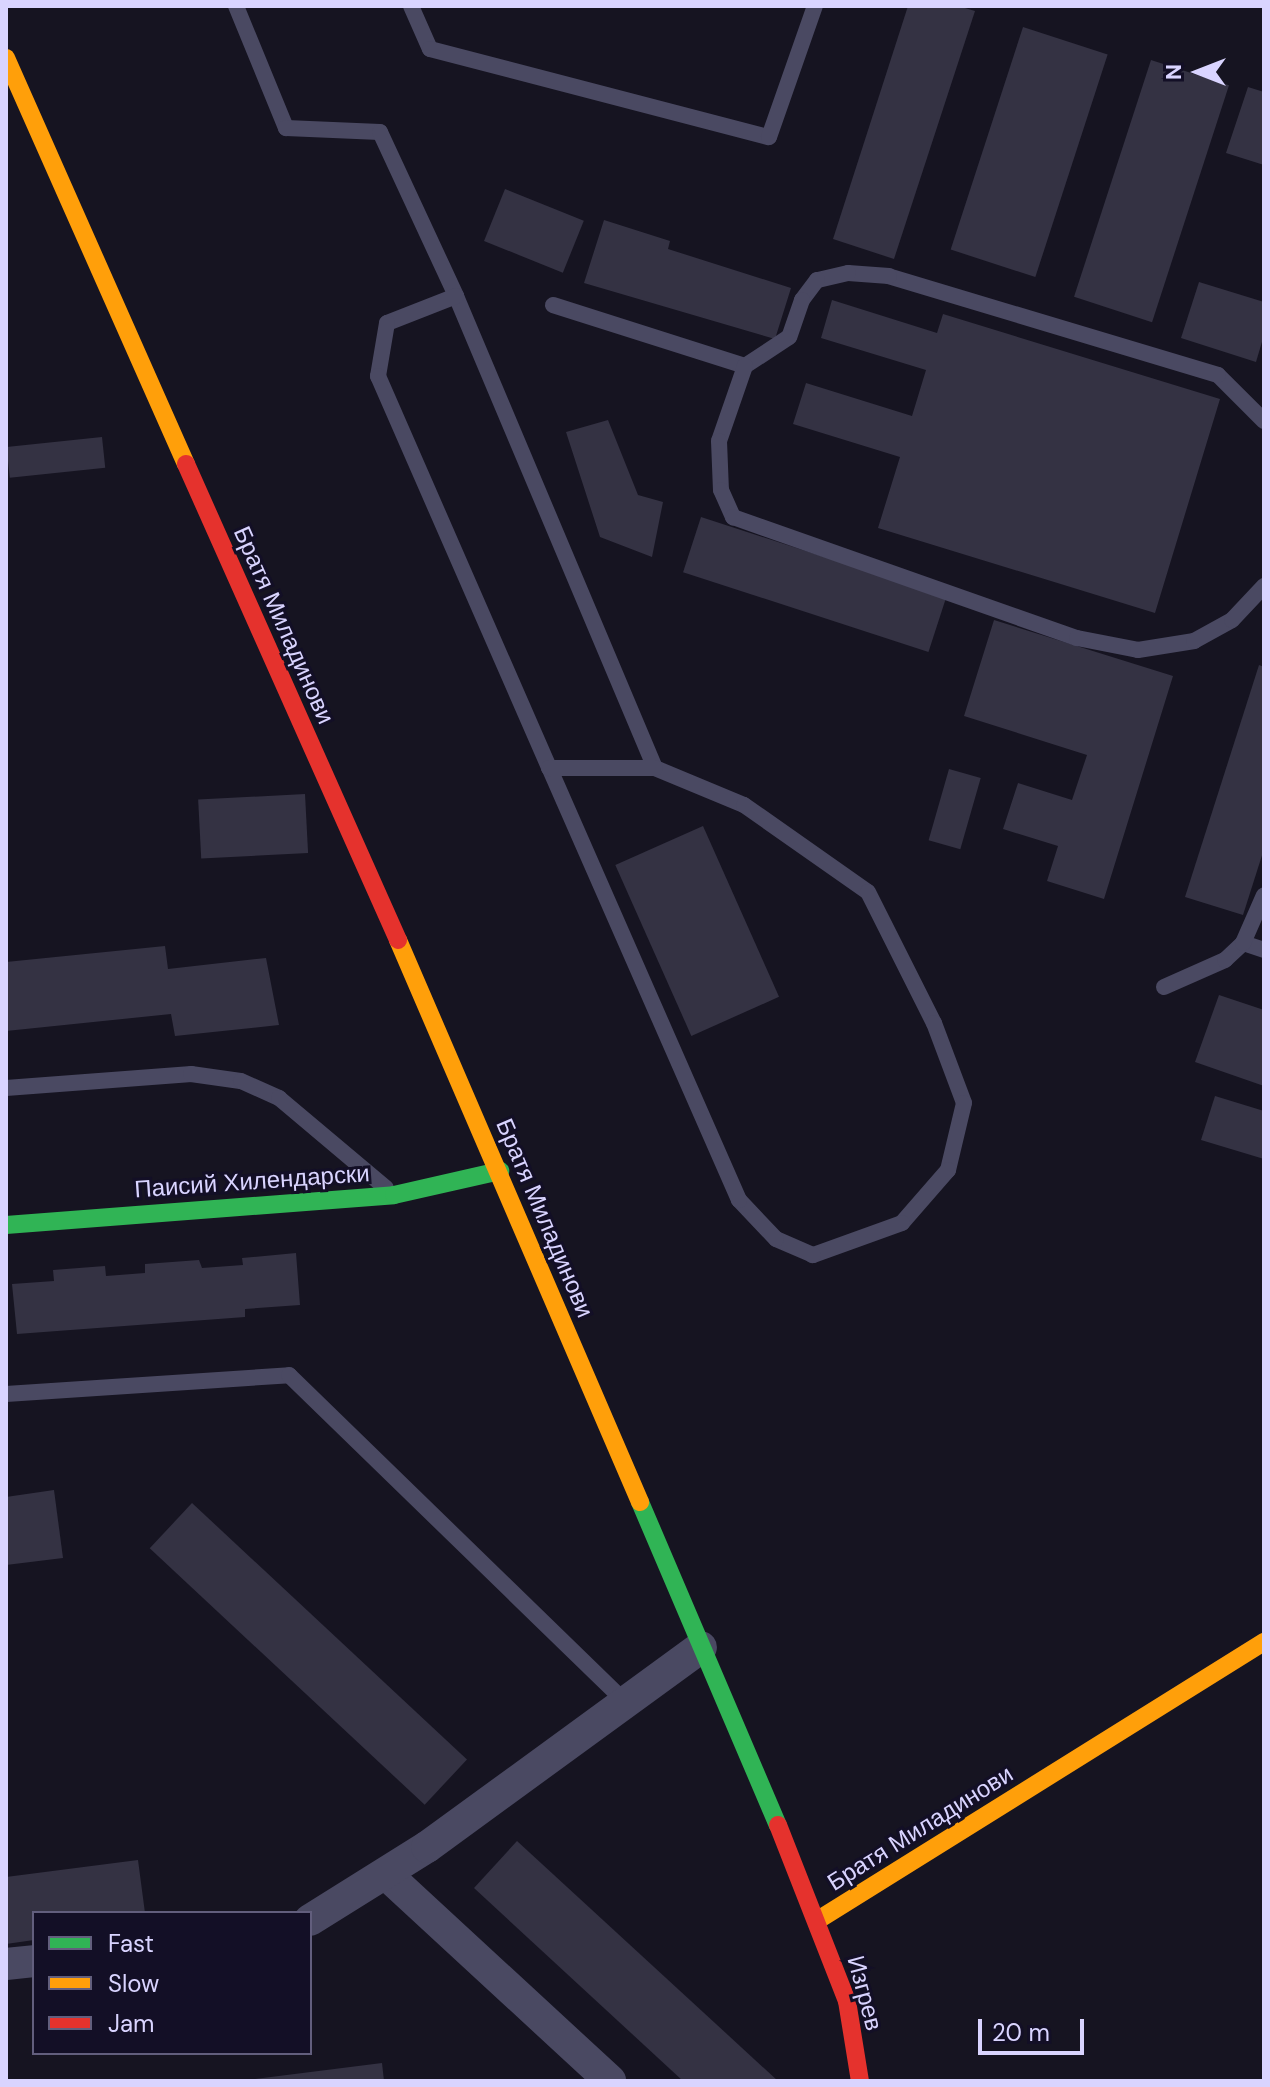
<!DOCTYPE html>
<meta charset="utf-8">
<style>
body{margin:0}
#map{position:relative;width:1270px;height:2087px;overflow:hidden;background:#161421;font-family:"DM Sans",sans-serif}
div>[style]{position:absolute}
.building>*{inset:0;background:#343243;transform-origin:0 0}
.lane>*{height:16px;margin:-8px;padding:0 8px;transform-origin:8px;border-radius:8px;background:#4a4962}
.street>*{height:32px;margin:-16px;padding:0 16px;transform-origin:16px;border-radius:16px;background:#4a4962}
.fast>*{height:18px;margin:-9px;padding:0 9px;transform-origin:9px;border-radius:9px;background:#30b455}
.slow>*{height:18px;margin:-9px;padding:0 9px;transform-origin:9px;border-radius:9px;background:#ff9f0a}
.jam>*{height:18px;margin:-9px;padding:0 9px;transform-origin:9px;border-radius:9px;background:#e5322d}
span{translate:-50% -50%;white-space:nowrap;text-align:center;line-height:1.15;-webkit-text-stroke:6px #130f26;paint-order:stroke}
.street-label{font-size:24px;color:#d9d4ff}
.frame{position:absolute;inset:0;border:8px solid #d9d4ff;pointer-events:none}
.legend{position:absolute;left:32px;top:1911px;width:280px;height:144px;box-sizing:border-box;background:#130f26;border:2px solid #625e7d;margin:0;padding:10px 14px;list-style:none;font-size:24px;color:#d9d4ff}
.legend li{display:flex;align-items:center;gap:16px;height:40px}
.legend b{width:40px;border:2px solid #625e7d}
.north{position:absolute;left:1158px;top:32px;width:80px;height:80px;-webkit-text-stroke:6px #130f26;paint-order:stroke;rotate:270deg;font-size:22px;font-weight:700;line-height:32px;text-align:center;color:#d9d4ff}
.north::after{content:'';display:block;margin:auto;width:28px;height:36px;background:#d9d4ff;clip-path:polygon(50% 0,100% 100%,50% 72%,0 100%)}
.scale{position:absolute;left:978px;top:2019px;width:106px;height:36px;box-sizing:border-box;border:4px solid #d9d4ff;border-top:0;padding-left:10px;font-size:24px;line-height:28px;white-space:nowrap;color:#d9d4ff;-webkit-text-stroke:6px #130f26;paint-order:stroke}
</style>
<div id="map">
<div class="building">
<i style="clip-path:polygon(908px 6px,958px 6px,975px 11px,894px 259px,833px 239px)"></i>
<i style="left:1023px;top:27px;width:89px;height:234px;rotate:18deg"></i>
<i style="left:1151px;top:60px;width:82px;height:249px;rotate:18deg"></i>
<i style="clip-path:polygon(1248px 87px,1264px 92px,1264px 165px,1226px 153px)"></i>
<i style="left:505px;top:189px;width:85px;height:56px;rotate:22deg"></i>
<i style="clip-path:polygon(604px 220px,670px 241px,668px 249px,791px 288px,775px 339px,584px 283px)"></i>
<i style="clip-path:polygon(1199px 282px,1264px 302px,1264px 335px,1256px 362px,1181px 338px)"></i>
<i style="clip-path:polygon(832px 300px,937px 333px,943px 314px,1220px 399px,1155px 613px,878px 528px,900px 457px,793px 424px,806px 383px,912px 416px,926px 370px,821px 338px)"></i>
<i style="clip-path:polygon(608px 420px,638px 495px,663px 502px,652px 557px,600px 537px,566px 432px)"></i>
<i style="left:102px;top:437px;width:31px;height:96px;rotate:84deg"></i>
<i style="left:701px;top:517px;width:258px;height:58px;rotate:18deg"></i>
<i style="clip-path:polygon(994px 620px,1173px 676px,1104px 899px,1047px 881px,1058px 846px,1003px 829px,1018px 783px,1072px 800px,1087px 755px,964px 716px)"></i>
<i style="clip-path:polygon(1259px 665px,1264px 667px,1264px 849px,1243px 915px,1185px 897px)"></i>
<i style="left:949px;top:769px;width:33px;height:74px;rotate:16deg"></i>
<i style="left:305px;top:794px;width:59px;height:107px;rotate:87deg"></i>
<i style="left:703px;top:826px;width:187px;height:96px;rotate:66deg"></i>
<i style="clip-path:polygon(165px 946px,168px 969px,266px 958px,279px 1025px,175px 1036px,171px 1014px,6px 1031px,6px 962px)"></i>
<i style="clip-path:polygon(1219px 995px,1264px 1010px,1264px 1086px,1195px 1062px)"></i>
<i style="clip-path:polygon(1215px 1096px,1264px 1111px,1264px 1159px,1201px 1140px)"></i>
<i style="clip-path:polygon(296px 1253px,300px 1305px,245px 1309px,245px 1317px,17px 1334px,12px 1284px,54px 1281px,53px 1270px,105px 1266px,106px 1276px,145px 1273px,145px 1264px,199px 1260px,202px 1268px,243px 1265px,242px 1258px)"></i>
<i style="clip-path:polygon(54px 1490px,63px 1558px,6px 1565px,6px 1497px)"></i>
<i style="left:192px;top:1503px;width:376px;height:62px;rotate:43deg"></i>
<i style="clip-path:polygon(517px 1841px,778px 2081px,683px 2081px,474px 1888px)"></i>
<i style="clip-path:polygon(138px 1860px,145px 1913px,34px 1913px,34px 1940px,6px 1944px,6px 1877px)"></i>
<i style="clip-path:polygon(382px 2063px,384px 2081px,255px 2081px,255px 2079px)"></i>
</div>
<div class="lane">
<i style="left:236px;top:6px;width:132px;rotate:67.7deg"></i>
<i style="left:286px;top:128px;width:94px;rotate:2.4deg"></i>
<i style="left:380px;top:132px;width:181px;rotate:65.1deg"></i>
<i style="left:456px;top:296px;width:512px;rotate:67.14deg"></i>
<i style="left:655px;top:768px;width:96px;rotate:22.6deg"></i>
<i style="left:744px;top:805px;width:151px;rotate:35.1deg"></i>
<i style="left:868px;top:892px;width:147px;rotate:63.3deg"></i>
<i style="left:934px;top:1023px;width:85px;rotate:69.4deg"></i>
<i style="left:964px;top:1103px;width:69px;rotate:103.4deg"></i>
<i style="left:948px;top:1170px;width:70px;rotate:131deg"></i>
<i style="left:902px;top:1223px;width:95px;rotate:160.2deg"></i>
<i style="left:813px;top:1255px;width:40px;rotate:-156.6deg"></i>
<i style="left:776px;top:1239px;width:54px;rotate:-133.5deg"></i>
<i style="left:739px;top:1200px;width:472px;rotate:-113.7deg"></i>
<i style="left:411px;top:6px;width:47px;rotate:66.2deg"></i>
<i style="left:430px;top:49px;width:350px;rotate:14.6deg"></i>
<i style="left:769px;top:137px;width:139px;rotate:-70.7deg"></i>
<i style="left:456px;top:296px;width:74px;rotate:158.6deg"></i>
<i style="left:387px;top:323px;width:54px;rotate:99.6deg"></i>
<i style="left:378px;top:376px;width:428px;rotate:66.4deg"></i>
<i style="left:549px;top:768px;width:106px"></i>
<i style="left:553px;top:305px;width:201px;rotate:17.6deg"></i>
<i style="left:1264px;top:421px;width:65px;rotate:-135deg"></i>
<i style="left:1218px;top:375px;width:344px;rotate:-163.3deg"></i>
<i style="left:889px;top:276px;width:41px;rotate:-175.8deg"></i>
<i style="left:848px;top:273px;width:32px;rotate:167deg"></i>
<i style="left:817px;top:280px;width:25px;rotate:127deg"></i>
<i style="left:802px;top:300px;width:39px;rotate:109deg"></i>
<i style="left:789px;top:337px;width:53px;rotate:146.6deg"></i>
<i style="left:745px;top:366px;width:79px;rotate:109.1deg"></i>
<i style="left:719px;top:441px;width:49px;rotate:87.7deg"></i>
<i style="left:721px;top:490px;width:30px;rotate:66deg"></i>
<i style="left:733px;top:517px;width:365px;rotate:19.4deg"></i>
<i style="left:1077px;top:638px;width:62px;rotate:11.1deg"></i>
<i style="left:1138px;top:650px;width:57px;rotate:-9.1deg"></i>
<i style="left:1194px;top:641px;width:43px;rotate:-28.9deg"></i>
<i style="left:1232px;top:620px;width:47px;rotate:-46.7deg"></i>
<i style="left:1243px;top:943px;width:22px;rotate:18deg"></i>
<i style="left:1164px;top:987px;width:67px;rotate:-23.9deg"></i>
<i style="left:1225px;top:960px;width:25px;rotate:-43deg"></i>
<i style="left:1243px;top:943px;width:52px;rotate:-66.4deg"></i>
<i style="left:6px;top:1088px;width:186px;rotate:-4.3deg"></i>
<i style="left:191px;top:1074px;width:50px;rotate:8deg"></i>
<i style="left:241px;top:1081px;width:42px;rotate:24.1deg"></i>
<i style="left:279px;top:1098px;width:140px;rotate:40.1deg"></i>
<i style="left:6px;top:1394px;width:284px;rotate:-3.8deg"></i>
<i style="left:289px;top:1375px;width:467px;rotate:44.2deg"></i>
</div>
<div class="street">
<i style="left:386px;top:1874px;width:305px;rotate:42.7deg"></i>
<i style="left:310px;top:1920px;width:138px;rotate:-32deg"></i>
<i style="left:427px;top:1847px;width:339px;rotate:-36.1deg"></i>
<i style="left:6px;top:1964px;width:28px;rotate:-6deg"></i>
</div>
<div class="fast">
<i style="left:6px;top:1225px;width:389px;rotate:-4.4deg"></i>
<i style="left:394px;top:1195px;width:109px;rotate:-12.8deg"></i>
<i style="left:640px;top:1502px;width:351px;rotate:66.9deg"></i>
</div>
<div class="slow">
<i style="left:6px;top:58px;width:444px;rotate:66.1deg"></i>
<i style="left:398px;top:940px;width:612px;rotate:66.7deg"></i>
<i style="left:818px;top:1920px;width:526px;rotate:-31.94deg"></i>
</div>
<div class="jam">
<i style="left:186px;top:464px;width:521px;rotate:65.99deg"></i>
<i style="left:778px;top:1825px;width:189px;rotate:68.6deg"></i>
<i style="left:847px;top:2001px;width:81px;rotate:80.8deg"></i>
</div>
<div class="street-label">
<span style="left:284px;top:625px;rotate:66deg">Братя Миладинови</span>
<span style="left:252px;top:1181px;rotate:-4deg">Паисий Хилендарски</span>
<span style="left:545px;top:1218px;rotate:67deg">Братя Миладинови</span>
<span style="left:920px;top:1828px;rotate:-32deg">Братя Миладинови</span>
<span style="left:865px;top:1993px;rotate:75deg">Изгрев</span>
</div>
<div class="frame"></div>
<ul class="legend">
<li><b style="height:10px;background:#30b455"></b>Fast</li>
<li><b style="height:10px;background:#ff9f0a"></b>Slow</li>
<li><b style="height:10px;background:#e5322d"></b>Jam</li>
</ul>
<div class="north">N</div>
<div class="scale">20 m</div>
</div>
